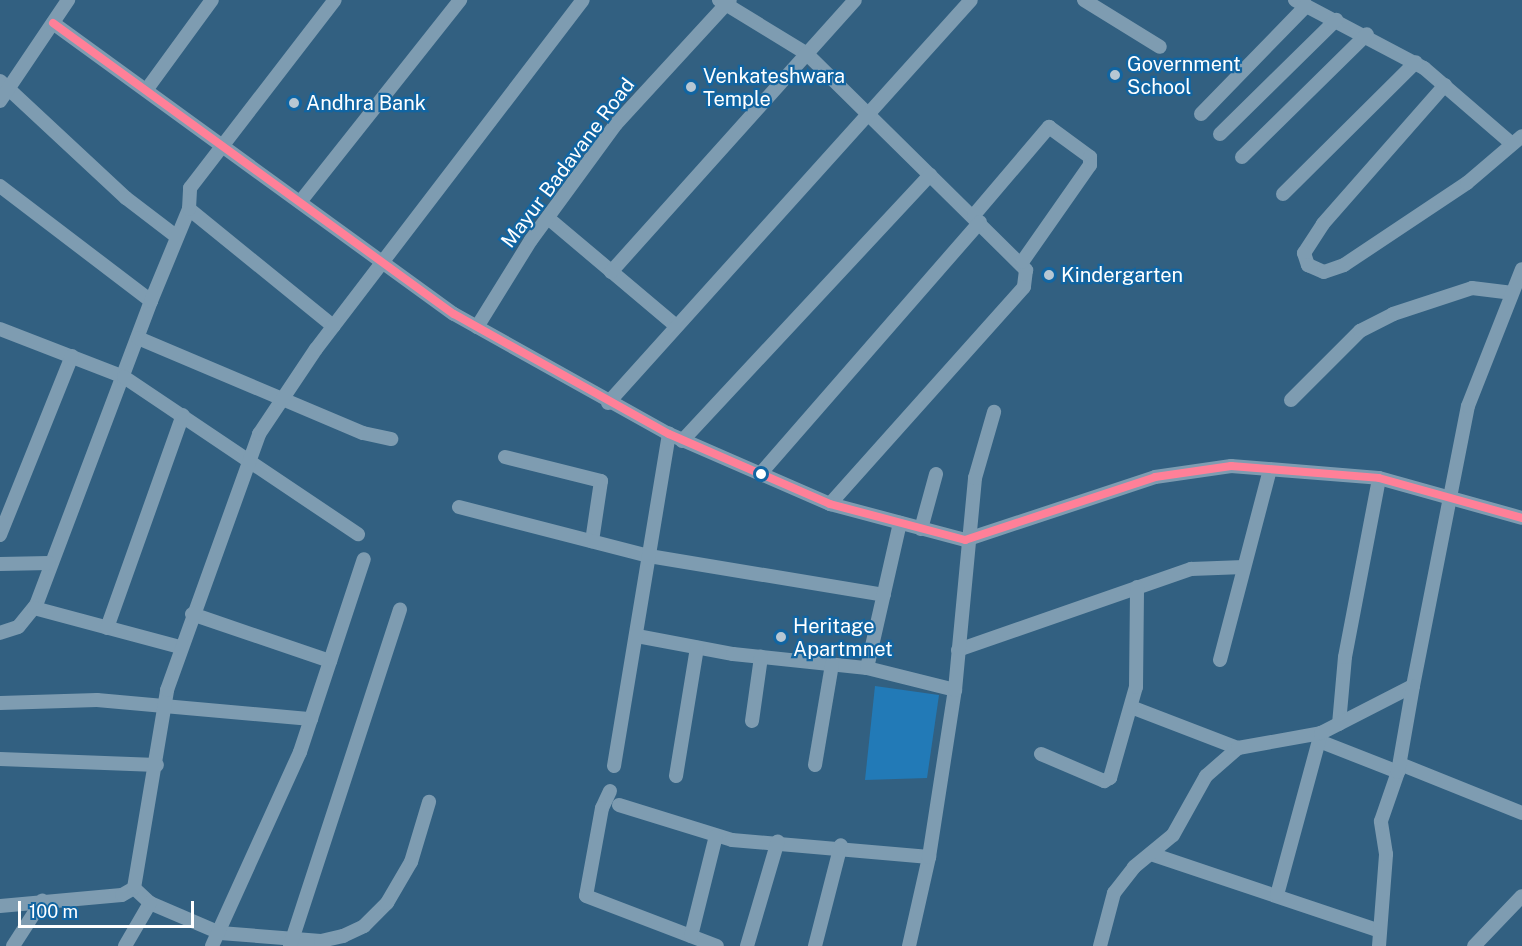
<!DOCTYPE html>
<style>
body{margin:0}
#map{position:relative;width:1522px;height:946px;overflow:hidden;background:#326081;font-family:"Public Sans",sans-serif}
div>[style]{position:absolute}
.green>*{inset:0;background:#227ab7}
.minor>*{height:14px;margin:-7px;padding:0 7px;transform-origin:7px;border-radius:7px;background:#7e9cb1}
.bus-1>*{height:8px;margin:-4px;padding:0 4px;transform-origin:4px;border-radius:4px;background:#ff8098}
.dots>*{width:16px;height:16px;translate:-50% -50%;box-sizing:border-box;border:3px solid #1165a2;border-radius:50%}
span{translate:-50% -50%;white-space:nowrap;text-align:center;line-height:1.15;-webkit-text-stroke:4.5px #1165a2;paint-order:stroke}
.poi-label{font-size:20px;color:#fff}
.left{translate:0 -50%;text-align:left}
.street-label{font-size:20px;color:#fff}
.scale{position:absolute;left:18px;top:901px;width:176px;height:27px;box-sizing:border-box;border:3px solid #fff;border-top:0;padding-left:8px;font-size:18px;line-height:21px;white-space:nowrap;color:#fff;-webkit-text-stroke:4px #1165a2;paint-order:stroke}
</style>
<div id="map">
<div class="green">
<i style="clip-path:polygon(875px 686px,939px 695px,927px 778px,865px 780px)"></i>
</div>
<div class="minor">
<i style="left:719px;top:0;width:103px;rotate:31.5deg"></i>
<i style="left:807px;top:54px;width:308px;rotate:44.6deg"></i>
<i style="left:1026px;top:270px;width:17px;rotate:97deg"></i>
<i style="left:1024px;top:287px;width:291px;rotate:131.8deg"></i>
<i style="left:1084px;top:0;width:89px;rotate:31.7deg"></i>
<i style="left:1295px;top:0;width:146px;rotate:27.8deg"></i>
<i style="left:1424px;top:68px;width:116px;rotate:40.8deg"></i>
<i style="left:53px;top:23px;width:495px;rotate:36deg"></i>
<i style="left:454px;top:314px;width:246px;rotate:29.2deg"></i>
<i style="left:669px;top:434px;width:176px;rotate:23.5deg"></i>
<i style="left:830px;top:504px;width:140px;rotate:14.9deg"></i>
<i style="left:965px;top:540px;width:200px;rotate:-18.3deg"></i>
<i style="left:1155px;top:477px;width:77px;rotate:-8.2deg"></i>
<i style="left:1231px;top:466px;width:148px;rotate:4.6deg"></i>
<i style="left:1379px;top:478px;width:148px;rotate:15.6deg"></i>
<i style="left:0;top:81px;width:172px;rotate:42.9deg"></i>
<i style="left:126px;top:198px;width:64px;rotate:37.4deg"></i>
<i style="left:1445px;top:85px;width:185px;rotate:131.3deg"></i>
<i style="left:1323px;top:224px;width:35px;rotate:123deg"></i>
<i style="left:1304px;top:253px;width:13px;rotate:72deg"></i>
<i style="left:1308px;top:265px;width:17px;rotate:24deg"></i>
<i style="left:1324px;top:272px;width:21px;rotate:-19deg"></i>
<i style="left:1344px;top:265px;width:148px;rotate:-33.7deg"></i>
<i style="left:1467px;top:183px;width:72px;rotate:-40.5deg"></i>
<i style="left:147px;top:89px;width:110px;rotate:-53.9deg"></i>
<i style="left:0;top:101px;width:122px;rotate:-56deg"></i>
<i style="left:1201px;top:114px;width:151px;rotate:-45.8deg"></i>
<i style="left:1220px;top:134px;width:163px;rotate:-44.5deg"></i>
<i style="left:1242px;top:157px;width:175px;rotate:-44.5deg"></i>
<i style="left:0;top:186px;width:190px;rotate:37.3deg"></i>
<i style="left:151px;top:301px;width:325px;rotate:110.7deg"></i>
<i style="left:36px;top:605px;width:28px;rotate:129deg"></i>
<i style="left:18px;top:627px;width:19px;rotate:162deg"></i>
<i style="left:1283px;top:194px;width:187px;rotate:-44.8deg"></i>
<i style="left:300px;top:202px;width:258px;rotate:-51.6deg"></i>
<i style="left:189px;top:209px;width:186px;rotate:39.1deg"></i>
<i style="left:974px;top:215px;width:116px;rotate:-49.6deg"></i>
<i style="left:1049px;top:127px;width:51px;rotate:36.2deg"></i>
<i style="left:1090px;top:157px;width:8px;rotate:90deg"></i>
<i style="left:1090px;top:165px;width:118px;rotate:125deg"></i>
<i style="left:548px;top:218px;width:165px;rotate:40.1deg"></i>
<i style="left:611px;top:272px;width:365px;rotate:-48.1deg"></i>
<i style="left:151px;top:301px;width:100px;rotate:-67.6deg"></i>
<i style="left:189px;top:209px;width:21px;rotate:-87deg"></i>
<i style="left:190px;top:188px;width:237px;rotate:-52.4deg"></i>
<i style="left:477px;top:327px;width:102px;rotate:-58.2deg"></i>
<i style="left:531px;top:240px;width:144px;rotate:-53.8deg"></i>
<i style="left:616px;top:124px;width:168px;rotate:-47.4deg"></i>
<i style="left:0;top:329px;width:133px;rotate:21.2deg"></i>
<i style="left:124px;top:377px;width:282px;rotate:33.9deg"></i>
<i style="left:138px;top:338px;width:244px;rotate:22.9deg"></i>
<i style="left:363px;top:433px;width:29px;rotate:12deg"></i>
<i style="left:1291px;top:400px;width:98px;rotate:-45deg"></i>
<i style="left:1360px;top:331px;width:37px;rotate:-27deg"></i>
<i style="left:1393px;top:314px;width:83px;rotate:-18.2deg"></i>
<i style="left:1472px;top:288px;width:39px;rotate:7deg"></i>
<i style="left:608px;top:403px;width:542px;rotate:-47.99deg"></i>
<i style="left:682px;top:441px;width:364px;rotate:-47deg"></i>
<i style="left:505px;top:457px;width:99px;rotate:14deg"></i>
<i style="left:601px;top:481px;width:61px;rotate:98.5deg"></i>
<i style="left:761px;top:473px;width:333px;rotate:-48.9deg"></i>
<i style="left:459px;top:507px;width:196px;rotate:14.5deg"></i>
<i style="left:649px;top:556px;width:238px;rotate:9.4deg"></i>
<i style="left:921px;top:529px;width:57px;rotate:-74.7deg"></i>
<i style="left:0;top:535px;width:193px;rotate:-68.1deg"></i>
<i style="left:0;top:564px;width:49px;rotate:-1.2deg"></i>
<i style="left:34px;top:608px;width:151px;rotate:15deg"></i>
<i style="left:192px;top:614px;width:146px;rotate:18.8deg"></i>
<i style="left:107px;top:628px;width:226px;rotate:-70.4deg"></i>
<i style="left:637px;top:636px;width:98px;rotate:10.6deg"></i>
<i style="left:733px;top:654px;width:135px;rotate:6deg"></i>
<i style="left:867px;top:668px;width:91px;rotate:14deg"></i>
<i style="left:958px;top:650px;width:247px;rotate:-19.2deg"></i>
<i style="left:1191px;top:569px;width:53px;rotate:-2.2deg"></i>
<i style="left:1220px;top:660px;width:197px;rotate:-75.3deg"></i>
<i style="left:867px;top:668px;width:149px;rotate:-77.2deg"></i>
<i style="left:0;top:703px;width:97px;rotate:-1.8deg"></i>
<i style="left:97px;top:700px;width:215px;rotate:5.1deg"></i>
<i style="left:1131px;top:707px;width:115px;rotate:21deg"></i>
<i style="left:752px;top:721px;width:65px;rotate:-82deg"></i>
<i style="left:1339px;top:724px;width:67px;rotate:-84.9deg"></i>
<i style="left:1345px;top:657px;width:182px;rotate:-79.2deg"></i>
<i style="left:1319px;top:741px;width:85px;rotate:21.4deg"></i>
<i style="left:1041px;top:754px;width:69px;rotate:23.2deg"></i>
<i style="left:1104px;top:781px;width:7px;rotate:-27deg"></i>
<i style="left:1110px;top:778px;width:95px;rotate:-74.1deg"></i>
<i style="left:1136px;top:687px;width:100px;rotate:-89.4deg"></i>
<i style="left:0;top:759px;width:157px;rotate:2.2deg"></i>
<i style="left:1400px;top:764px;width:131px;rotate:21.9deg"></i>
<i style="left:815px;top:765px;width:102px;rotate:-80.4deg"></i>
<i style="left:614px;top:766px;width:337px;rotate:-80.6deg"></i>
<i style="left:676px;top:776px;width:130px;rotate:-80.7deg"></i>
<i style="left:610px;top:791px;width:19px;rotate:115deg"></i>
<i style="left:602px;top:808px;width:89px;rotate:100.3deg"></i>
<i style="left:586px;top:896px;width:140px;rotate:20.9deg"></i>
<i style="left:619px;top:805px;width:118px;rotate:17.2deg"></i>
<i style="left:732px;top:840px;width:198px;rotate:4.9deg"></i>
<i style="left:1154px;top:855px;width:235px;rotate:18.6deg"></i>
<i style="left:134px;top:888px;width:22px;rotate:43deg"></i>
<i style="left:150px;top:903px;width:76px;rotate:23.2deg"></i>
<i style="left:220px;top:933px;width:101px;rotate:4.5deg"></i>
<i style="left:321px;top:941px;width:23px;rotate:-13deg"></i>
<i style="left:343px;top:936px;width:23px;rotate:-25deg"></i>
<i style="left:364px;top:926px;width:33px;rotate:-45deg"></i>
<i style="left:387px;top:903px;width:48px;rotate:-59.7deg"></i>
<i style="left:411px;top:862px;width:63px;rotate:-73.3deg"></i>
<i style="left:1277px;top:895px;width:168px;rotate:-74.8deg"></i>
<i style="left:0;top:906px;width:122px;rotate:-5.2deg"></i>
<i style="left:122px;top:895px;width:14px;rotate:-30deg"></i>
<i style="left:134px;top:888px;width:201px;rotate:-80.5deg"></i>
<i style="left:167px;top:690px;width:272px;rotate:-70.2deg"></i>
<i style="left:259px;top:434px;width:102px;rotate:-56.2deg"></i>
<i style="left:316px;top:349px;width:439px;rotate:-52.6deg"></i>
<i style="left:691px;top:936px;width:103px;rotate:-76deg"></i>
<i style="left:13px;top:946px;width:54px;rotate:-57.2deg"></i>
<i style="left:125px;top:946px;width:50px;rotate:-59.8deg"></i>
<i style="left:212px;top:946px;width:213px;rotate:-65.6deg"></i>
<i style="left:300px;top:752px;width:203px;rotate:-71.7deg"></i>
<i style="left:290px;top:946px;width:354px;rotate:-71.9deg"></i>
<i style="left:747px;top:946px;width:109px;rotate:-73.6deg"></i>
<i style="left:815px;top:946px;width:104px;rotate:-75.6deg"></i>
<i style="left:909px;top:946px;width:91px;rotate:-77.3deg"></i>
<i style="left:929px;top:857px;width:169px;rotate:-81.2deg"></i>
<i style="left:955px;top:690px;width:213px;rotate:-84.6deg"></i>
<i style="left:975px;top:478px;width:69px;rotate:-73.9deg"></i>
<i style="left:1100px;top:946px;width:55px;rotate:-75.2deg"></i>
<i style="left:1114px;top:893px;width:33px;rotate:-52deg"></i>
<i style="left:1134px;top:867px;width:50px;rotate:-39.4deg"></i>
<i style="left:1173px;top:835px;width:68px;rotate:-60.8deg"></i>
<i style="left:1206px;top:776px;width:43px;rotate:-41.2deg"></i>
<i style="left:1238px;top:748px;width:84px;rotate:-10.2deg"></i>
<i style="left:1321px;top:733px;width:103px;rotate:-27.1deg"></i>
<i style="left:1413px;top:686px;width:285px;rotate:-78.9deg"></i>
<i style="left:1468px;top:406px;width:147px;rotate:-68.5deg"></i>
<i style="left:1379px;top:946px;width:92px;rotate:-85.6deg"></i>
<i style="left:1386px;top:854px;width:33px;rotate:-99deg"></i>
<i style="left:1381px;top:821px;width:52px;rotate:-70.9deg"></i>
<i style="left:1398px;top:772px;width:87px;rotate:-80.1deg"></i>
<i style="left:1474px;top:946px;width:69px;rotate:-46.2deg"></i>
</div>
<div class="bus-1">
<i style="left:53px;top:23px;width:495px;rotate:36deg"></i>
<i style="left:454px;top:314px;width:246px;rotate:29.2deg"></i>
<i style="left:669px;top:434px;width:176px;rotate:23.5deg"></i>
<i style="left:830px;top:504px;width:140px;rotate:14.9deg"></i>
<i style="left:965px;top:540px;width:200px;rotate:-18.3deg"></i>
<i style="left:1155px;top:477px;width:77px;rotate:-8.2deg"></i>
<i style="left:1231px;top:466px;width:148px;rotate:4.6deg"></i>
<i style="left:1379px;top:478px;width:148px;rotate:15.6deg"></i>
</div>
<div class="dots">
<i style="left:1115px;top:75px;background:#b7c7d3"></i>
<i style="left:691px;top:87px;background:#b7c7d3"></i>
<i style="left:294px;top:103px;background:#b7c7d3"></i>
<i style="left:1049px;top:275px;background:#b7c7d3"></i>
<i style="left:761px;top:474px;background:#fff"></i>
<i style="left:781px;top:637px;background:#b7c7d3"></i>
</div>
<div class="poi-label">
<span class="left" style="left:1127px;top:76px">Government<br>School</span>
<span class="left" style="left:703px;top:88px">Venkateshwara<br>Temple</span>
<span class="left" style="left:306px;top:103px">Andhra Bank</span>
<span class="left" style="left:1061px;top:275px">Kindergarten</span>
<span class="left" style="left:793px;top:638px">Heritage<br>Apartmnet</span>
</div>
<div class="street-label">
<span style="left:568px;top:163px;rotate:-53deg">Mayur Badavane Road</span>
</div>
<div class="scale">100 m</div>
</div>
